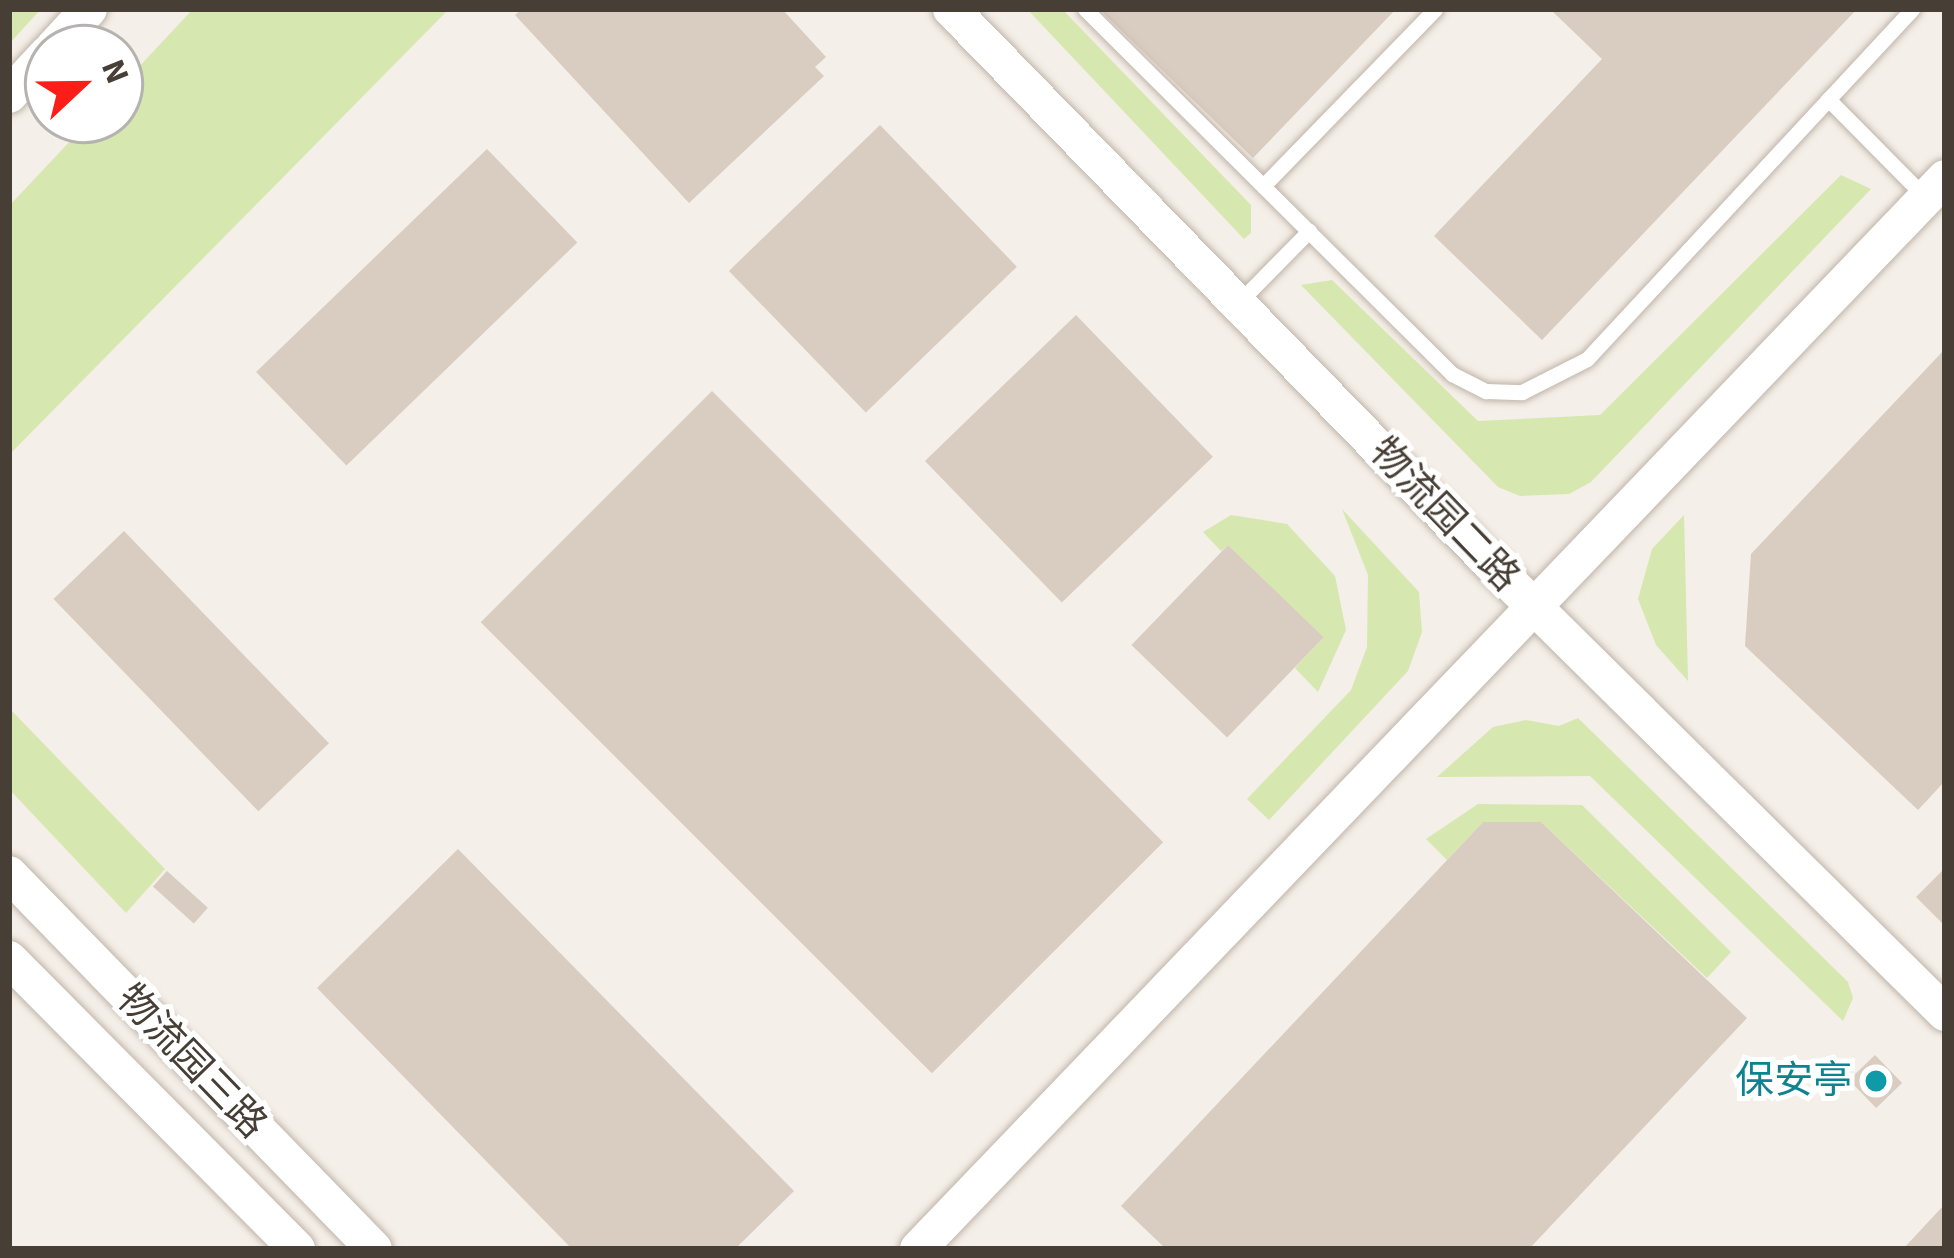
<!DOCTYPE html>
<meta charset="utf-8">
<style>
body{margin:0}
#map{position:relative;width:1954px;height:1258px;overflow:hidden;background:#f4efe8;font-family:"Source Sans 3","Noto Sans SC",sans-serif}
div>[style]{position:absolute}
.green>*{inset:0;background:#d6e8b0}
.building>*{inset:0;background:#d9ccc0;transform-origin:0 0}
.roads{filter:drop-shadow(0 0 3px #c0b5aa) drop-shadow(0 0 3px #c0b5aa)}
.service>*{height:15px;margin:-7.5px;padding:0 7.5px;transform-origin:7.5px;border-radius:7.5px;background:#fff}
.tertiary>*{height:36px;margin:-18px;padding:0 18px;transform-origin:18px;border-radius:18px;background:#fff}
.dots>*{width:33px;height:33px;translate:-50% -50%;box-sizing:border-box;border:6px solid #fff;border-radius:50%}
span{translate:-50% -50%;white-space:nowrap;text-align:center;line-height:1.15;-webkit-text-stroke:10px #fff;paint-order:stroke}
.street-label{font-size:39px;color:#473f36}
.culture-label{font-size:39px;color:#0d838f}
.right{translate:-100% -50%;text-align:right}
.frame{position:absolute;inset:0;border:12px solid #473f36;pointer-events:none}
.north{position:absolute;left:24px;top:24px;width:120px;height:120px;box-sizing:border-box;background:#fff;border:3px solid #b5b2af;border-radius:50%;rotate:68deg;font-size:33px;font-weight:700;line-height:48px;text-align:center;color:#473f36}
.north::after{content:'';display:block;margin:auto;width:42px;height:54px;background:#fb1e18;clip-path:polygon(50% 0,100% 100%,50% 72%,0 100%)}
</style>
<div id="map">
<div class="green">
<i style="clip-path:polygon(9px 9px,41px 9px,9px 44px)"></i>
<i style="clip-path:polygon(193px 9px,449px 9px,9px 455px,9px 206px,90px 120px,120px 120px,120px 87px)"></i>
<i style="clip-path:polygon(1027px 9px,1062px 9px,1251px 205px,1251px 233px,1244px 239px)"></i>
<i style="clip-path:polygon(1841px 175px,1871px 189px,1591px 482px,1569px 494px,1520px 496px,1498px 487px,1301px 285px,1332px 280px,1478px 421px,1600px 415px)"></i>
<i style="clip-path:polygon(1342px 509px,1419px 592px,1422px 632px,1408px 671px,1269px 820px,1247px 799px,1351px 690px,1367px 647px,1368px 575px)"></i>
<i style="clip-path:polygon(1231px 515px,1287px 524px,1335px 576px,1346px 630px,1318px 692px,1295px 668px,1323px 638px,1228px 545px,1221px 551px,1203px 532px)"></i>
<i style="clip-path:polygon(1684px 515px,1688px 681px,1656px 645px,1638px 599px,1652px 549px)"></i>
<i style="clip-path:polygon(9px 708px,165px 869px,126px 913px,9px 789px)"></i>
<i style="clip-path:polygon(1578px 718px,1848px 982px,1853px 998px,1843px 1021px,1590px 776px,1437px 777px,1493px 727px,1526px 720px,1559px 726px)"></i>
<i style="clip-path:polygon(1478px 804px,1582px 805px,1731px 952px,1707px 978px,1541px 822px,1483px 822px,1447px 860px,1426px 839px)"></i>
</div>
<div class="building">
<i style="clip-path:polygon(522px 9px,782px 9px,826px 57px,815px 67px,824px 76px,689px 203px,515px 15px)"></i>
<i style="clip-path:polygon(1099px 9px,1396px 9px,1253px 158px)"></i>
<i style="clip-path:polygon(1550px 9px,1857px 9px,1542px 340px,1434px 236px,1602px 59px)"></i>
<i style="left:880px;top:125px;width:197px;height:210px;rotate:46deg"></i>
<i style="left:487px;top:149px;width:130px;height:321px;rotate:46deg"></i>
<i style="left:1076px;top:315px;width:197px;height:210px;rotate:46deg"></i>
<i style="clip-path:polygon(1945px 349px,1945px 781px,1918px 810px,1745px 646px,1751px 554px)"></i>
<i style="left:712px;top:391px;width:638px;height:327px;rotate:45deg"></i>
<i style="left:124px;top:531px;width:295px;height:98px;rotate:46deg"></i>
<i style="left:1228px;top:545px;width:133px;height:139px;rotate:44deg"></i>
<i style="clip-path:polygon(1483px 822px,1541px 822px,1747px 1018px,1529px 1249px,1166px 1249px,1121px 1206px)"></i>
<i style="clip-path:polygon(458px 849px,794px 1191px,735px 1249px,572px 1249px,317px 988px)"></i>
<i style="clip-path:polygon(1943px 870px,1945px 872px,1945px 926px,1916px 897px)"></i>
<i style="left:167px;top:871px;width:55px;height:21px;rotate:42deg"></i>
<i style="left:1875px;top:1055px;width:39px;height:36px;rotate:46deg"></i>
<i style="clip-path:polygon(1945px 1204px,1945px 1249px,1903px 1249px)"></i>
</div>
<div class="roads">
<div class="service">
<i style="left:1085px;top:9px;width:518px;rotate:44.84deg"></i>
<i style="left:1452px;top:374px;width:38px;rotate:27deg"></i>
<i style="left:1486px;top:391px;width:36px;rotate:2deg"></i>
<i style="left:1522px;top:392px;width:73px;rotate:-26.9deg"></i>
<i style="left:1587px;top:359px;width:478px;rotate:-47.1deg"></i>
<i style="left:1828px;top:99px;width:139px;rotate:45.3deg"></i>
<i style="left:1263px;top:186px;width:247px;rotate:-45.8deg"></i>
<i style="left:1239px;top:302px;width:100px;rotate:-45.4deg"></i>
</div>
<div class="tertiary">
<i style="left:951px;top:9px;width:777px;rotate:45.78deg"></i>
<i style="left:1493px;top:566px;width:636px;rotate:44.68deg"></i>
<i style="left:53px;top:48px;width:53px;rotate:-47.3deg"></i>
<i style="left:9px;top:95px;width:57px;rotate:-47.1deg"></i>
<i style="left:9px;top:874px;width:523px;rotate:45.77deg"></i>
<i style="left:9px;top:959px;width:409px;rotate:45.2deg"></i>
<i style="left:918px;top:1249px;width:1484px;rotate:-46.2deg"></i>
</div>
</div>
<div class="dots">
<i style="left:1876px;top:1081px;background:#0f9aa8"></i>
</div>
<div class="street-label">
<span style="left:1444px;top:515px;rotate:46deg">物流园二路</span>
<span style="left:191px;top:1062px;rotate:46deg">物流园三路</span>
</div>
<div class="culture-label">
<span class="right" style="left:1852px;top:1081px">保安亭</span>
</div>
<div class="frame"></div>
<div class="north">N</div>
</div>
